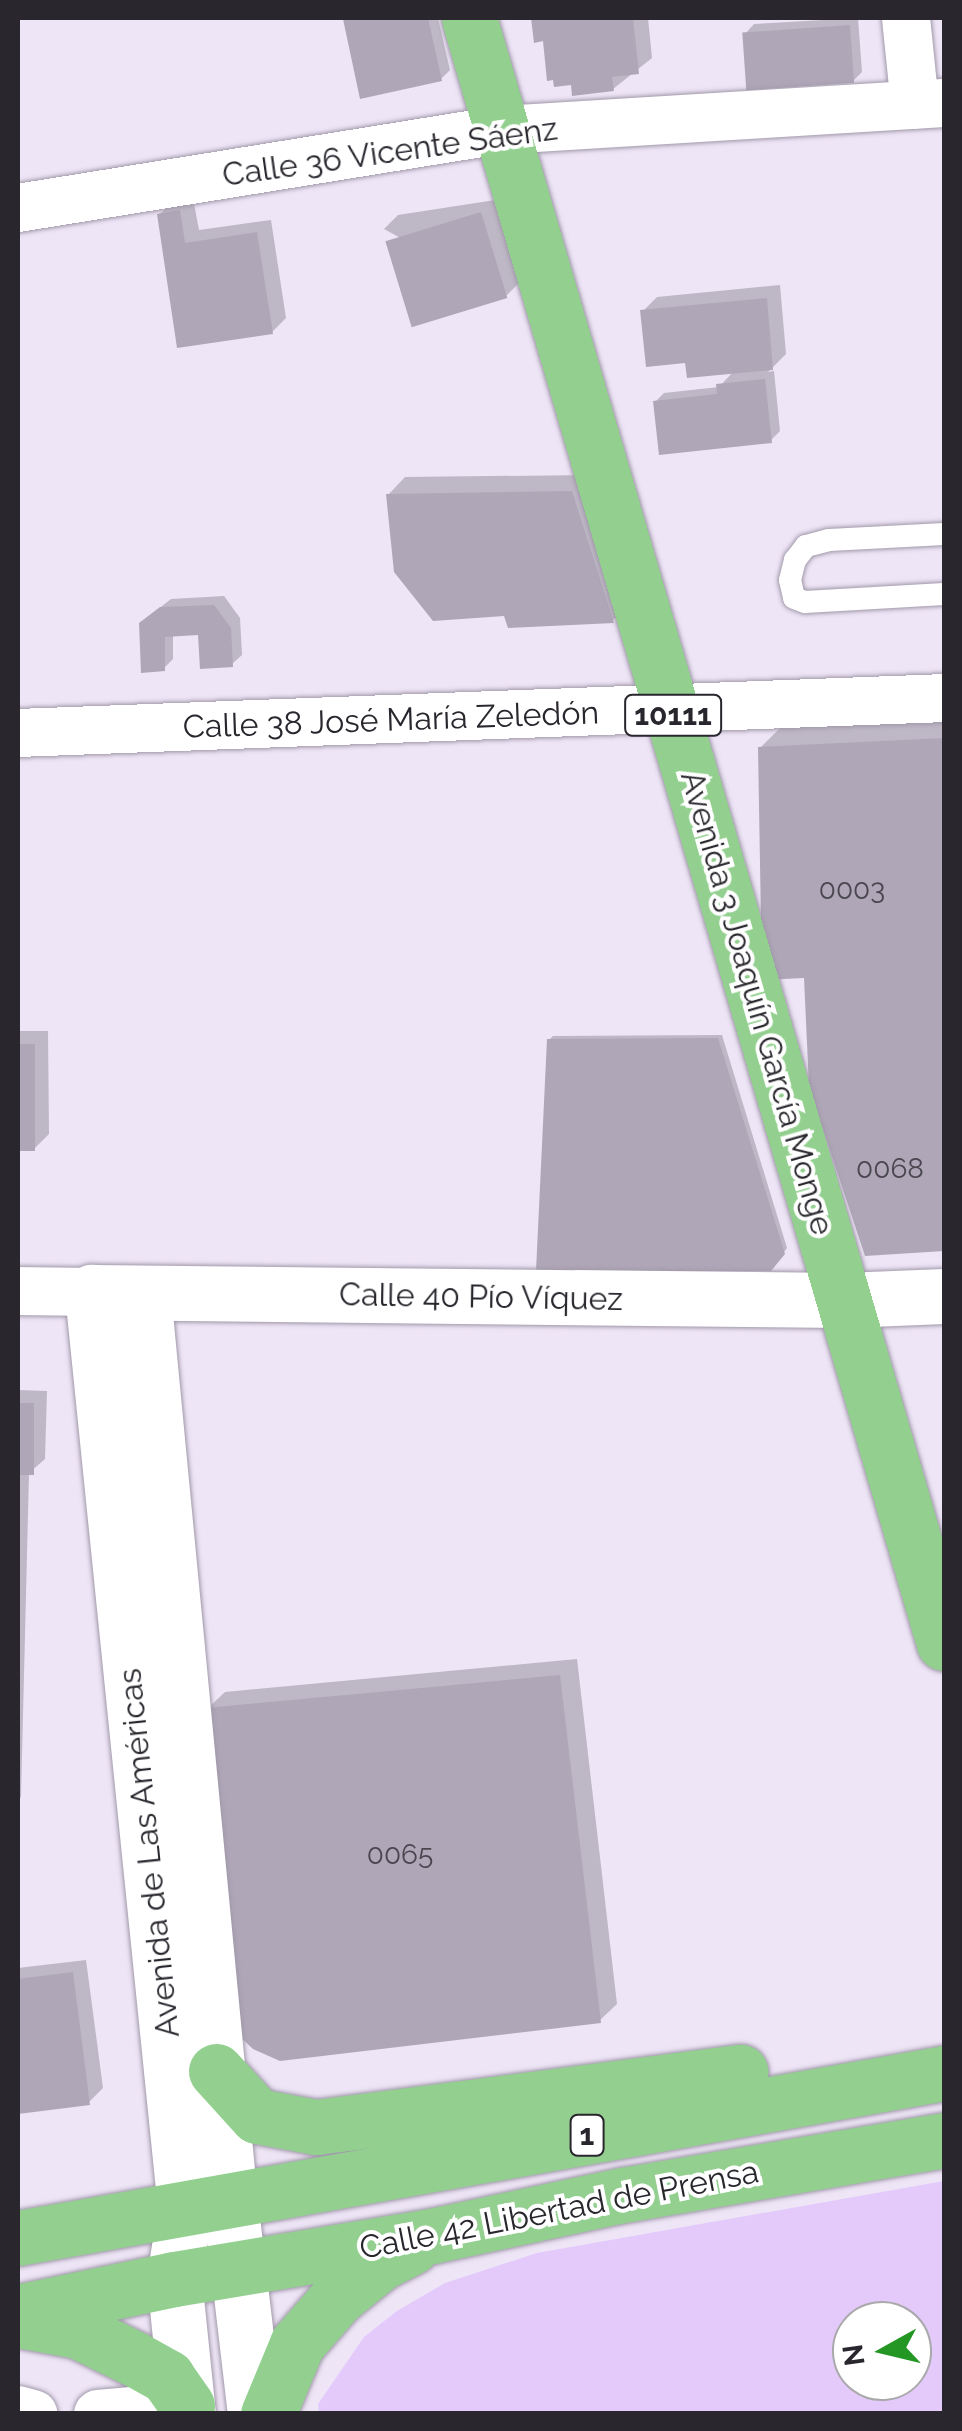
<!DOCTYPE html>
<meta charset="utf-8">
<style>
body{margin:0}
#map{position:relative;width:962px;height:2431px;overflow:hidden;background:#eee5f7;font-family:Raleway,sans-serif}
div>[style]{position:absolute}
.green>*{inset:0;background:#e3cafb}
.shadow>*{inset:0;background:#0003}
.building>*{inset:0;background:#afa7b8;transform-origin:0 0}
.roads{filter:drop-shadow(0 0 2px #a199aa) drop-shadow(0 0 2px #a199aa)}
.service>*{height:22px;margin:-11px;padding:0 11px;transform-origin:11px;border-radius:11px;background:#fff}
.minor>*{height:48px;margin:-24px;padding:0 24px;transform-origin:24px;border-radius:24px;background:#fff}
.tertiary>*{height:55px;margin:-27.5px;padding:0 27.5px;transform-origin:27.5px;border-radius:27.5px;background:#fff}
.secondary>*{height:55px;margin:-27.5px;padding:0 27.5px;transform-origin:27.5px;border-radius:27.5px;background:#fff}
.trunk>*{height:55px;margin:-27.5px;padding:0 27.5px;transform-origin:27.5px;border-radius:27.5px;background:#93d090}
span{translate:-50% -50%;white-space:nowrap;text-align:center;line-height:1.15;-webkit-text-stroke:8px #fff;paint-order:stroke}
.number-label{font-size:28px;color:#4a4650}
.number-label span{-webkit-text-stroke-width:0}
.shield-label span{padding:2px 8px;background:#fff;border:2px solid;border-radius:8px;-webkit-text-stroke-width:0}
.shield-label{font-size:30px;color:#29262d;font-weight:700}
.street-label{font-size:32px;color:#29262d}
.frame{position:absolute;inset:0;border:20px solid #29262d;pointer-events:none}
.north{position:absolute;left:832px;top:2301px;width:100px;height:100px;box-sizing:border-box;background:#fff;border:2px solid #a9a8ab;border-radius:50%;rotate:262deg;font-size:28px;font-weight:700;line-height:40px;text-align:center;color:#29262d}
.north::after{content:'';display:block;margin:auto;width:35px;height:45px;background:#239624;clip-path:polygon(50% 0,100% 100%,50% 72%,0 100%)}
</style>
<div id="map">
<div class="green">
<i style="clip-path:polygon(evenodd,944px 2181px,944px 2413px,319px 2413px,318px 2404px,364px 2337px,397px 2311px,445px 2283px,537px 2253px,944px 2181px,852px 2321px,912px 2321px,912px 2381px,852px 2381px,852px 2321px)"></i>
</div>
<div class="shadow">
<i style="clip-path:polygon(348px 18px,438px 18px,450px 70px,441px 79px)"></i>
<i style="clip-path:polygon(534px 18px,648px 18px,652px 58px,613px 89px,574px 83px,545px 39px,536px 40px)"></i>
<i style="clip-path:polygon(858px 18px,862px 72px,853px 81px,745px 34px,754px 24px)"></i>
<i style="clip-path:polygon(193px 198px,199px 230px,271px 220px,286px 318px,272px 332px,179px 345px,159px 215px,173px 201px)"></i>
<i style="clip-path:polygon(495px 200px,520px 282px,506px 296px,384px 229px,398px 215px)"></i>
<i style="clip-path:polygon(780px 285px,786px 354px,768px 372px,774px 371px,780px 431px,771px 440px,655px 402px,664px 393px,719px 387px,733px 372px,687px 360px,643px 311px,657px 297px)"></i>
<i style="clip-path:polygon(590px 475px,630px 603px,613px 620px,505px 614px,388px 495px,405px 477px)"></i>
<i style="clip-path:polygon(224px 596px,240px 618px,242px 655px,232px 664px,200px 632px,173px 634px,173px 659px,163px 669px,152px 614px,171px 599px)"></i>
<i style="clip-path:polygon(944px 718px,944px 1249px,866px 1253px,760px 748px,782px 726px)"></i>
<i style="clip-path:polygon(18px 1031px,48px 1031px,49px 1134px,35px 1148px,18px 1148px)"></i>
<i style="clip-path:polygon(722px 1035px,787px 1248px,775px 1264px,549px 1040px,553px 1036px)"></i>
<i style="clip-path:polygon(18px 1390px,47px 1391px,45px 1459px,29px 1473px,21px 1797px,18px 1801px)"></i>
<i style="clip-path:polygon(577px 1659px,617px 2004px,599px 2021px,207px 1709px,225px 1692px)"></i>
<i style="clip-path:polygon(86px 1960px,103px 2088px,89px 2102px,18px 2111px,18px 1968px)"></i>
</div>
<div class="building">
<i style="clip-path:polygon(428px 18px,442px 81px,360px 99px,343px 19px)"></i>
<i style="clip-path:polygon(531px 18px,633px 18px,639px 74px,612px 77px,614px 91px,572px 96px,571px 85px,554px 87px,553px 80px,547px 81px,543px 41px,534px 43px)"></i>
<i style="left:850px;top:25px;width:58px;height:108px;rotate:86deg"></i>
<i style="clip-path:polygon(180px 210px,185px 243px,257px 232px,273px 334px,177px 348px,157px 214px)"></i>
<i style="left:481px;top:212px;width:90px;height:100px;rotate:73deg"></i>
<i style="clip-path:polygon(767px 298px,773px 370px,687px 378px,685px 363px,646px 367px,640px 310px)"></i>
<i style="clip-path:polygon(765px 379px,772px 443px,659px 455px,653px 401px,717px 394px,716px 384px)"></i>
<i style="clip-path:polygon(572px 491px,614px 623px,508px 628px,504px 616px,433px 621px,394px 572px,386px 494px)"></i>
<i style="clip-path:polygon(214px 605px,231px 628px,233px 667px,200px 669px,198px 635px,165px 637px,165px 671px,141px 673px,139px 623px,160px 607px)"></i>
<i style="clip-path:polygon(944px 738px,944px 1251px,865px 1256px,809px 1087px,804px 978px,762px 980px,758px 747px)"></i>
<i style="clip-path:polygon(718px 1038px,785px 1254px,771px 1271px,536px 1271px,547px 1039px)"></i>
<i style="left:18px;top:1044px;width:17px;height:107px"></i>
<i style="left:18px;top:1403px;width:16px;height:72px"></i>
<i style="clip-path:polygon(560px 1675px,601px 2023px,280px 2061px,253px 2049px,236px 2033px,205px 1708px)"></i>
<i style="clip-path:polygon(73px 1972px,90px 2105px,18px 2114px,18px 1979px)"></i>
</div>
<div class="roads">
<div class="service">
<i style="left:944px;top:534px;width:115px;rotate:177deg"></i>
<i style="left:829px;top:540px;width:24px;rotate:165deg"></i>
<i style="left:806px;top:546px;width:18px;rotate:128deg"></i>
<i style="left:795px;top:560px;width:21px;rotate:104deg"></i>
<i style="left:790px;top:580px;width:18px;rotate:77deg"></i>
<i style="left:794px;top:598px;width:12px;rotate:20deg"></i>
<i style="left:805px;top:602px;width:139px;rotate:-3.3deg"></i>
</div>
<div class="minor">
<i style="left:906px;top:18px;width:87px;rotate:84.1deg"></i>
<i style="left:18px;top:208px;width:490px;rotate:-9.2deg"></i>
<i style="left:502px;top:130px;width:443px;rotate:-3.5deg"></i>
<i style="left:18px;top:733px;width:927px;rotate:-2.16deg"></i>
<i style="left:18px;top:1291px;width:74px;rotate:0.8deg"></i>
<i style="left:18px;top:2410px;width:16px;rotate:15deg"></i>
<i style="left:98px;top:2414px;width:89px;rotate:-5.1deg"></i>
</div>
<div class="tertiary">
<i style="left:143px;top:1293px;width:912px;rotate:84.53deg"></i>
<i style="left:185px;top:2208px;width:921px;rotate:-95.8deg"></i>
<i style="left:92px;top:1292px;width:752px;rotate:0.61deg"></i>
<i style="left:844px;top:1300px;width:100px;rotate:-2.3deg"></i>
</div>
<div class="secondary">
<i style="left:230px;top:2201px;width:214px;rotate:83.3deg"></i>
<i style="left:185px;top:2208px;width:72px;rotate:98.8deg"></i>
<i style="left:174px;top:2279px;width:136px;rotate:84.1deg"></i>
</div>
<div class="trunk">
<i style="left:469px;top:18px;width:1693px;rotate:73.71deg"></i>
<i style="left:216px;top:2071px;width:61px;rotate:47.7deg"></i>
<i style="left:257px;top:2116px;width:60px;rotate:10.6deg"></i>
<i style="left:316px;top:2127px;width:428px;rotate:-7.4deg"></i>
<i style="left:18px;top:2238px;width:941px;rotate:-10.1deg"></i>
<i style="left:18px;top:2312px;width:159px;rotate:-11.9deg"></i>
<i style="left:174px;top:2279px;width:261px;rotate:-9.5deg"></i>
<i style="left:431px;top:2236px;width:196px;rotate:-12.1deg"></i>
<i style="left:623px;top:2195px;width:326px;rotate:-9.7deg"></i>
<i style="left:18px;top:2320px;width:61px;rotate:10.4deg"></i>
<i style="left:78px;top:2331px;width:64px;rotate:26.2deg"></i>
<i style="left:135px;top:2359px;width:37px;rotate:29deg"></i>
<i style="left:167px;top:2377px;width:35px;rotate:55deg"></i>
<i style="left:268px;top:2414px;width:76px;rotate:-67.5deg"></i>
<i style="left:297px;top:2344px;width:61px;rotate:-49deg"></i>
<i style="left:337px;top:2298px;width:55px;rotate:-39.1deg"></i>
<i style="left:380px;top:2263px;width:35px;rotate:-27deg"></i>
</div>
</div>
<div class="number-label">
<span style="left:852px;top:890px">0003</span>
<span style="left:890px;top:1169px">0068</span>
<span style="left:400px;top:1855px">0065</span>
</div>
<div class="shield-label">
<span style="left:673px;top:715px">10111</span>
<span style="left:587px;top:2135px">1</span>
</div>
<div class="street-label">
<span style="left:390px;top:152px;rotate:-8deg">Calle 36 Vicente Sáenz</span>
<span style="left:391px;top:720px;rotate:-2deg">Calle 38 José María Zeledón</span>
<span style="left:757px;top:1003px;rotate:74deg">Avenida 3 Joaquín García Monge</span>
<span style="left:481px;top:1297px;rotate:1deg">Calle 40 Pío Víquez</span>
<span style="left:149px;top:1853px;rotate:-96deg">Avenida de Las Américas</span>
<span style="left:559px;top:2210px;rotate:-11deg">Calle 42 Libertad de Prensa</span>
</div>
<div class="frame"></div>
<div class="north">N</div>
</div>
